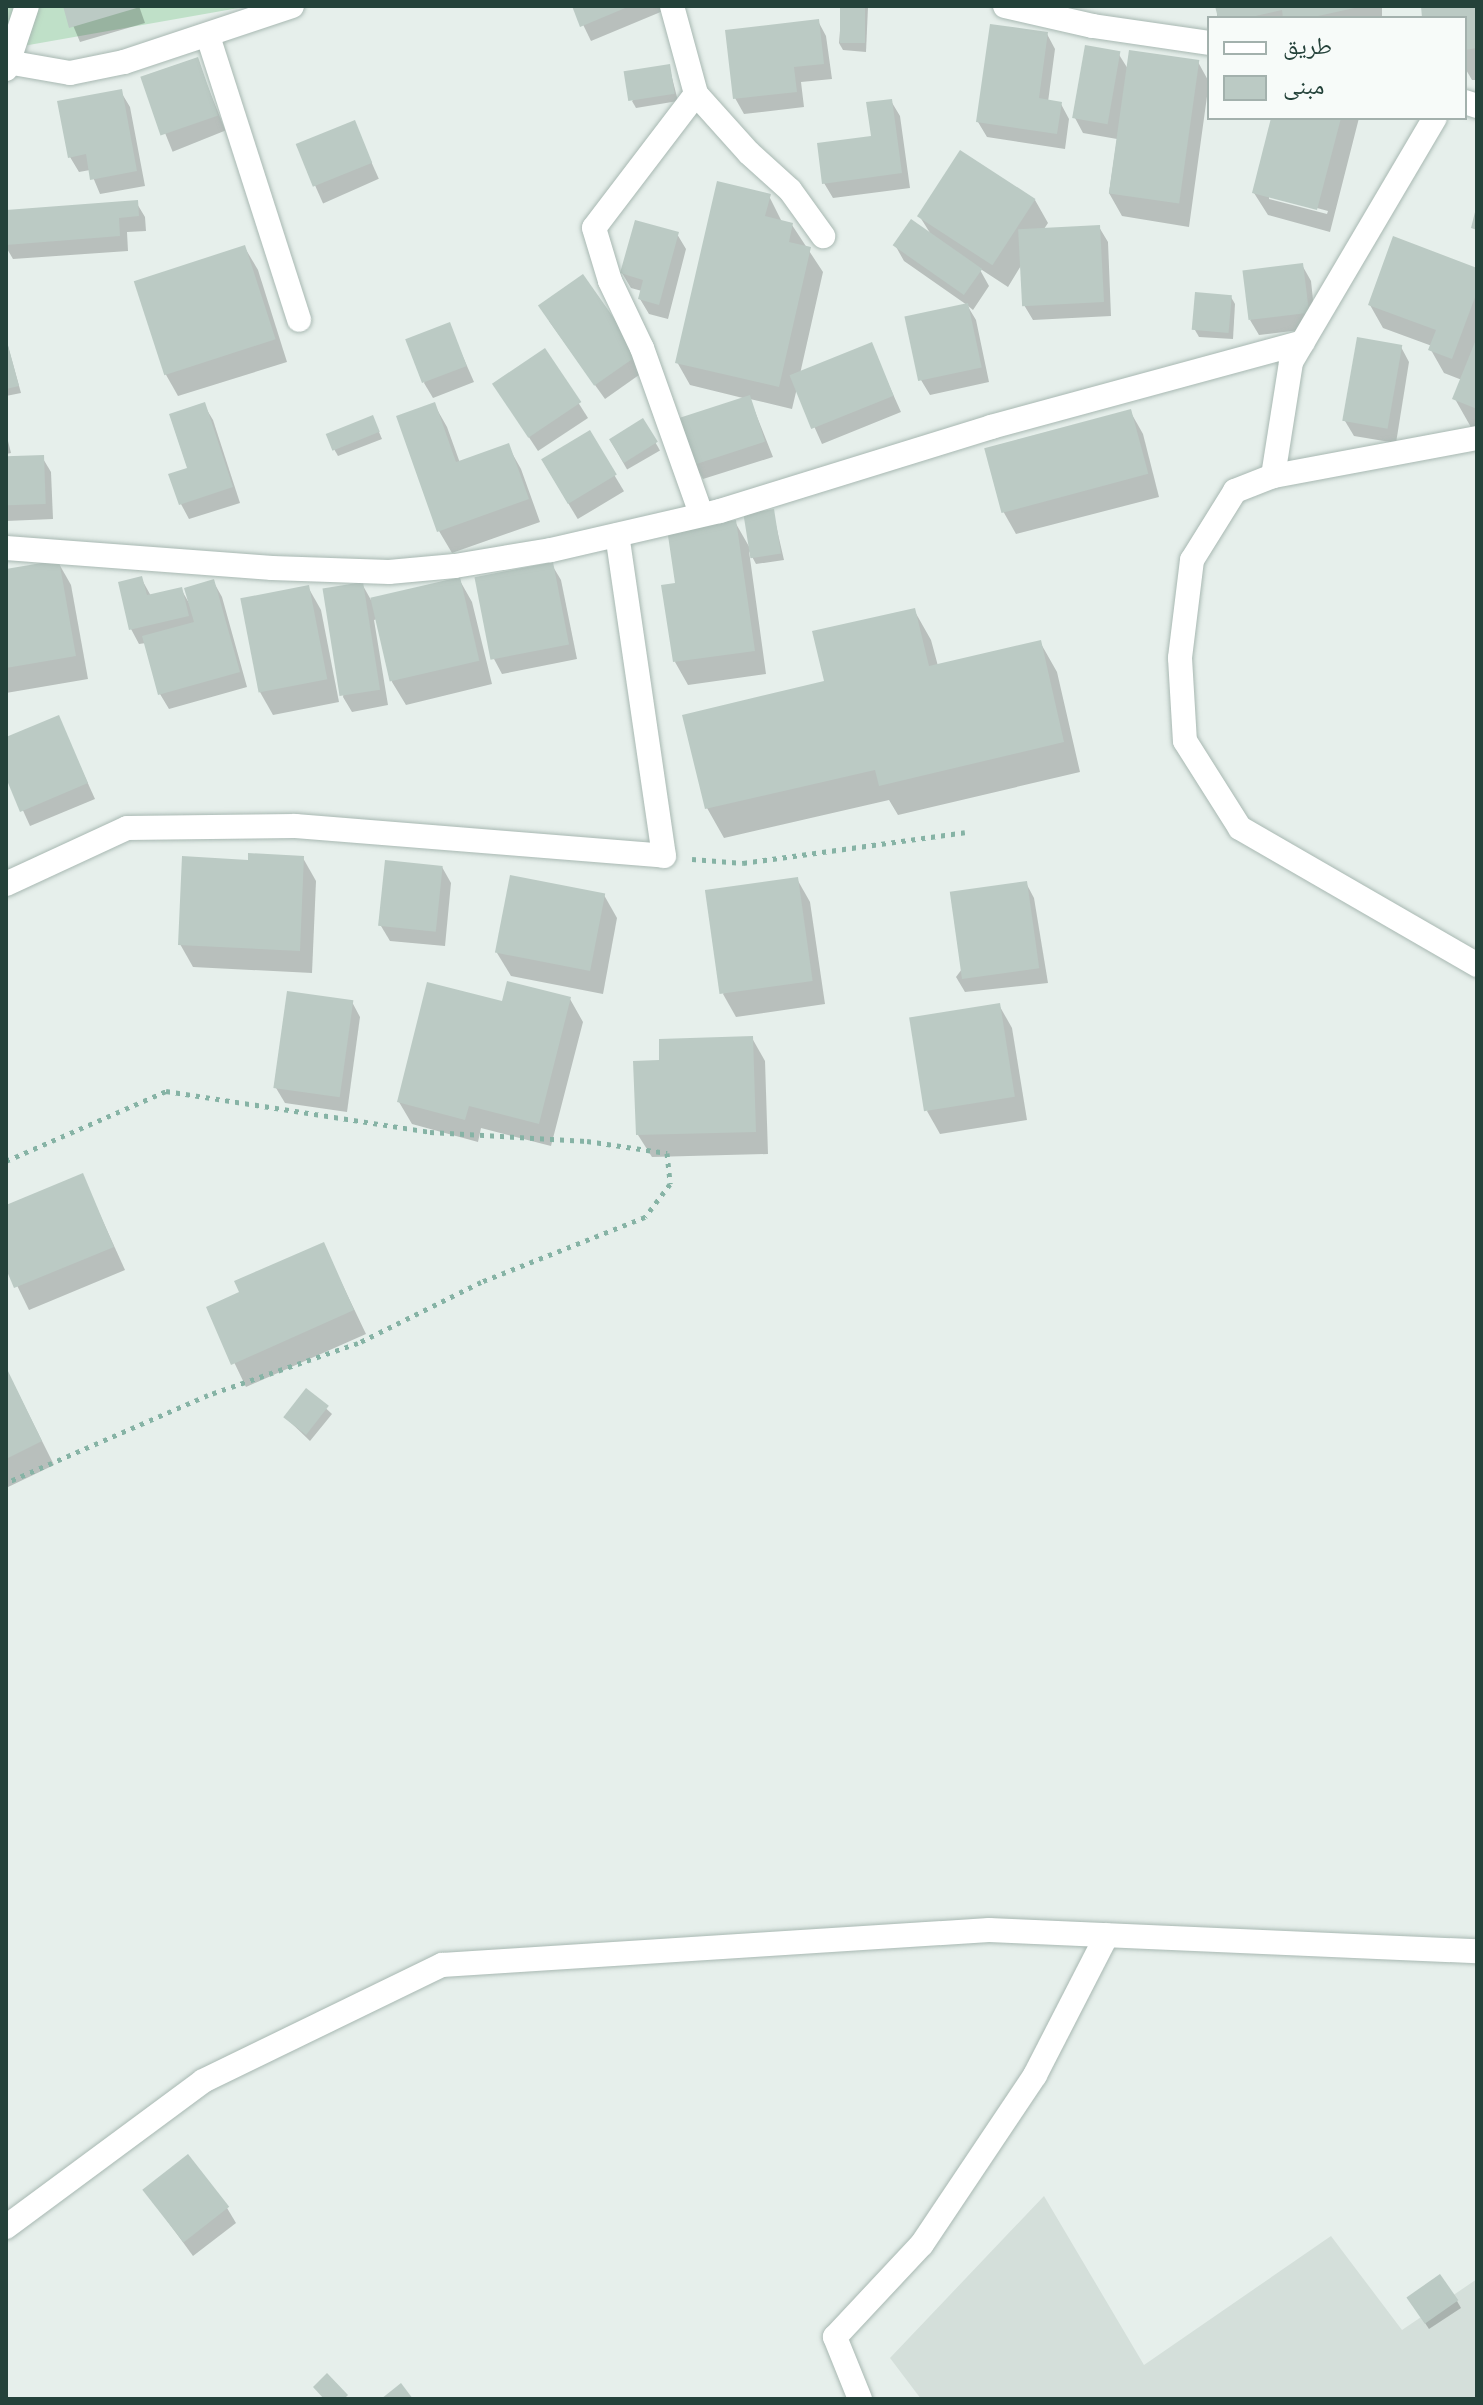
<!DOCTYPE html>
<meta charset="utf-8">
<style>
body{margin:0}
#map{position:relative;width:1483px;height:2405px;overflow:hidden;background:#e6efeb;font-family:"Asap Condensed","Noto Naskh Arabic",sans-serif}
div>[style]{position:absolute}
.built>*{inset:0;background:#d4dfda}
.green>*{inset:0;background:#bfe0c8}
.shadow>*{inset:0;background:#0003;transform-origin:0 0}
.building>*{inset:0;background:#bbcac4;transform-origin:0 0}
.path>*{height:5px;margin-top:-2.5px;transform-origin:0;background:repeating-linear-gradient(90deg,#86b3a5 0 4px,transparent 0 10px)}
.roads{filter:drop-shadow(0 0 2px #a8b8b2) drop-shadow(0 0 2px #a8b8b2)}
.minor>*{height:24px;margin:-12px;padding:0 12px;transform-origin:12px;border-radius:12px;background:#fff}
span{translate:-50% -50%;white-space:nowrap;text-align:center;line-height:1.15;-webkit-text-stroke:7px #f7fbf9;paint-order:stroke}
.frame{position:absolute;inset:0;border:8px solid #24423a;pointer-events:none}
.legend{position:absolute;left:1207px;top:16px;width:260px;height:104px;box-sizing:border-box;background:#f7fbf9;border:2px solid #a3b1ad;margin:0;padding:10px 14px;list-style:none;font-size:24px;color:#24423a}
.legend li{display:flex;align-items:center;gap:16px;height:40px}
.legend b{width:40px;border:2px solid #a3b1ad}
</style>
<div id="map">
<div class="built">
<i style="clip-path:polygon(1044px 2196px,1144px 2365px,1331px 2236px,1402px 2330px,1477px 2279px,1477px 2399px,921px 2399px,890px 2358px)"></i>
</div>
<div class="green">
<i style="clip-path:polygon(6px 6px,250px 6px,6px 49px)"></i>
</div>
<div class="shadow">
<i style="clip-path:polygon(65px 6px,139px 6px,145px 23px,80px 42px)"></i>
<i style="clip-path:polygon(574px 6px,660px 6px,663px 11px,591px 41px)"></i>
<i style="clip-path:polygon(842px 6px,868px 7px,866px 52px,843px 50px,839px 43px)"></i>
<i style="left:1217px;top:6px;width:165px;height:12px"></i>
<i style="clip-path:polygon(1423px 6px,1477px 6px,1477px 80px,1472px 80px,1465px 68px,1465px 18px,1424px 18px)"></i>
<i style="clip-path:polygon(818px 21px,826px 36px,832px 79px,801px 82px,804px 107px,744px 114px,735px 98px)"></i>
<i style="clip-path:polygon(1047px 34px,1055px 49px,1048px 102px,1061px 104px,1069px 119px,1065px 149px,987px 137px,978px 122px)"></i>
<i style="clip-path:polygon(1118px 53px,1128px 69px,1198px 62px,1209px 82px,1189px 227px,1122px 216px,1109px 193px,1117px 139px,1083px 133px,1075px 118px)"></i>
<i style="left:197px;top:60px;width:76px;height:57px;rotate:68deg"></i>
<i style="clip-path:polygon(669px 66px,678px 101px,636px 108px,632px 101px)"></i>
<i style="clip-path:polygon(121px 92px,130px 107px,145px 186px,100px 194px,90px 170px,79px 172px,70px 157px)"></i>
<i style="clip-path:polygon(891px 101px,900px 116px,910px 188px,833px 198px,824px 183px,873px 138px)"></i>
<i style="clip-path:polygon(evenodd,1273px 118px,1359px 118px,1330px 232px,1268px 215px,1254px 193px,1273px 118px,1269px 195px,1328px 211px,1327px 214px,1269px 199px,1269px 195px)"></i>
<i style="left:354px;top:123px;width:61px;height:61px;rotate:66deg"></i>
<i style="clip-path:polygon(769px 196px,782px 222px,792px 225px,823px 272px,800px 374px,871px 345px,901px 412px,822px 444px,797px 388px,792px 409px,750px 399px,773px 457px,703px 479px,694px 464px,747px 399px,690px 385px,677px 362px)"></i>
<i style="clip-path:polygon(1035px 200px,1048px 223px,1044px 229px,1099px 227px,1108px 242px,1111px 316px,1033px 320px,1024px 305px,1022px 264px,1008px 287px,979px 268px,989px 286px,973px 310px,967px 305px,976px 320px,989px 382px,930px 395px,921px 380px,967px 305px,904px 261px,895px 245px,932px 236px,920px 217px)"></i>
<i style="clip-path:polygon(136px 202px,145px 217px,146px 231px,127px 232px,128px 251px,13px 259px,6px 247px,6px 212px)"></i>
<i style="clip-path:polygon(677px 234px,686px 249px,668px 319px,649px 314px,640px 299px,642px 291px,631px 288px,622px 273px)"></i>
<i style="clip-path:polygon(245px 248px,258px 270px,287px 362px,178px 396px,165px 373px)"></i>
<i style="clip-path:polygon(1302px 265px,1311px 281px,1316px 328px,1259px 335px,1250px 320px)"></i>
<i style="clip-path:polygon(1477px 270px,1477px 431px,1472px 429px,1455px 399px,1462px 380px,1444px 373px,1431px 350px,1432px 346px,1383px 328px,1370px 305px)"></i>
<i style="clip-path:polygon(582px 276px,646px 370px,605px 399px,549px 321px)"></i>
<i style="clip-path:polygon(1231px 297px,1235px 304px,1233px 339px,1199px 337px,1195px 330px)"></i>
<i style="clip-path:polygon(449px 325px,474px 382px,433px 398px,424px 383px)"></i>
<i style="clip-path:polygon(6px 339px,21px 393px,6px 396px)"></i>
<i style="clip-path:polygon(1401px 347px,1409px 362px,1396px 443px,1354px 436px,1345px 421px)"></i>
<i style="clip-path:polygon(545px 350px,588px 418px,538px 451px,503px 398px)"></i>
<i style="clip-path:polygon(434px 404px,447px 427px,460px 463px,508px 446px,521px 469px,540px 522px,452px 553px,439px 531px)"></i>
<i style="clip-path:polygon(204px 405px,213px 420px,240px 503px,189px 519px,181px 504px)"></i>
<i style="clip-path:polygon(1130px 411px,1143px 434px,1159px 497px,1016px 534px,1003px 511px)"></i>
<i style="left:643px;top:421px;width:34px;height:38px;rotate:60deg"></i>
<i style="clip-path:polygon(376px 425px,382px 439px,338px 456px,334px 449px)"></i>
<i style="clip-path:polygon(6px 433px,11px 453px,6px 454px)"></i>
<i style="left:589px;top:433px;width:68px;height:54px;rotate:59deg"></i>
<i style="clip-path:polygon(42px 457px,51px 472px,53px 519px,6px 521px,6px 458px)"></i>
<i style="clip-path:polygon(773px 512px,784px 560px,756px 564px,749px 551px,766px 674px,688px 685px,675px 662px,735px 522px,751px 550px)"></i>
<i style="clip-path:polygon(58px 562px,71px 585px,88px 679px,6px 693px,6px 571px)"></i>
<i style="clip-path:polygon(552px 565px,561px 580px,577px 659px,502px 674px,494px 659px)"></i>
<i style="clip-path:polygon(141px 578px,151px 596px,181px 589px,189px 603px,213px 581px,222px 597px,247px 687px,169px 709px,160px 694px,146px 643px,139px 644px,131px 629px)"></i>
<i style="clip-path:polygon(459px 579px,472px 602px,492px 684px,406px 705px,392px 682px,377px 619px,374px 620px,388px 705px,352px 712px,343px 697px,362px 584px,371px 600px)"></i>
<i style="clip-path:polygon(308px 587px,321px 610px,339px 702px,273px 715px,260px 692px)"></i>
<i style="clip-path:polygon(914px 610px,931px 640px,938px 666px,1040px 642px,1057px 672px,1080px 772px,898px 815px,889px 800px,724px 838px,707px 808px,826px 683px)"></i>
<i style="clip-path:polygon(58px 717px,95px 799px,30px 826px,6px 773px,6px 739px)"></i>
<i style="clip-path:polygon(303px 858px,316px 881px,312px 973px,193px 967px,180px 944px,250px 862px)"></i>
<i style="clip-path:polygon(442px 867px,451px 883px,445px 946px,390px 941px,381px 926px)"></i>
<i style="clip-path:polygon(797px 879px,810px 902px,825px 1004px,736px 1017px,723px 994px)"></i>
<i style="clip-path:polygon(1026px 883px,1034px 898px,1048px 983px,965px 992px,956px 977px)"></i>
<i style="clip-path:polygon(604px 895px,617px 918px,603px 994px,511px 976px,497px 953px)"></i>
<i style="clip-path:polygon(570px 999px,583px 1022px,551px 1146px,481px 1128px,478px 1142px,412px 1124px,399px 1102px,504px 1004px)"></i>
<i style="clip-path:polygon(352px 1002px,360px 1017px,347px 1112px,285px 1103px,276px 1088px)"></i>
<i style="clip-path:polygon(999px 1005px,1012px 1028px,1027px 1120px,940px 1134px,927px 1111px)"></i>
<i style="clip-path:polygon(752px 1038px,765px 1061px,768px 1154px,652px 1157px,638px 1135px,661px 1062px)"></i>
<i style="clip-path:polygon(82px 1175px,125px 1270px,29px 1310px,6px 1263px,6px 1207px)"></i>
<i style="clip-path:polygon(323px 1244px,366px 1334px,246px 1387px,208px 1308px,242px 1293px)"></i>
<i style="clip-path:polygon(6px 1369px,54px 1465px,6px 1488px)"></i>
<i style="clip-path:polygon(306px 1390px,332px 1414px,310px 1441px,285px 1417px)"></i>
<i style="clip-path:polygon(144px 2189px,227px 2208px,236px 2223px,193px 2256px)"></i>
<i style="clip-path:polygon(1457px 2301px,1461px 2308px,1429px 2329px,1413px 2305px)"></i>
</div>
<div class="building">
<i style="clip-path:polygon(63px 6px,140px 6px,140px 7px,69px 28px)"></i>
<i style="clip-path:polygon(572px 6px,630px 6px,580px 27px)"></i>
<i style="left:840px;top:6px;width:25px;height:37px"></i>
<i style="clip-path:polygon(1215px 6px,1358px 6px,1359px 7px,1309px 18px,1283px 18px,1282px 10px,1247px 18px,1218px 18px)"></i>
<i style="clip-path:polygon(1421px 6px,1477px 6px,1477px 48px,1465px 50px,1465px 18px,1422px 18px)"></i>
<i style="clip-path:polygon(819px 19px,824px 64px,794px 67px,797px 92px,733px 99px,725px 30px)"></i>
<i style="clip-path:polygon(990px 24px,1048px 32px,1039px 98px,1062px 102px,1057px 134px,976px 122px)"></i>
<i style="left:1085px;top:45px;width:36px;height:74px;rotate:10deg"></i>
<i style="left:1129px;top:50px;width:71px;height:145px;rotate:8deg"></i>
<i style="left:198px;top:57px;width:62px;height:61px;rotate:71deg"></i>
<i style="left:670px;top:64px;width:30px;height:47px;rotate:81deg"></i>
<i style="clip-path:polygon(122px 89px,137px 171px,90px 180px,86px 154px,68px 158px,57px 101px)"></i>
<i style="clip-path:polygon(892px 99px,902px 173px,822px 184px,817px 143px,871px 136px,866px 102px)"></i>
<i style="clip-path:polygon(1271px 118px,1341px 118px,1317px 210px,1252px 193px)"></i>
<i style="left:355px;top:120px;width:46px;height:64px;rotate:68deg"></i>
<i style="left:960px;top:150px;width:90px;height:79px;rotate:33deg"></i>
<i style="clip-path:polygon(717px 181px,771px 194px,765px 216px,793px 223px,789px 242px,811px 247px,779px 387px,675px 363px)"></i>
<i style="clip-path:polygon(138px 200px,139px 216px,119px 218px,120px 236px,6px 245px,6px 210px)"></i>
<i style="clip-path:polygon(1476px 208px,1477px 208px,1477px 230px,1471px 228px)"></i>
<i style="left:911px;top:219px;width:87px;height:32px;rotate:35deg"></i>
<i style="clip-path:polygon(635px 220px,679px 232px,659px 305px,638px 299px,643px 280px,620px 273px)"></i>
<i style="left:1100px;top:225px;width:77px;height:82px;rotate:87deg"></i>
<i style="clip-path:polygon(1393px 236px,1477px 268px,1477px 292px,1452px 359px,1428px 350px,1436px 330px,1368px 305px)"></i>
<i style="left:245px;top:245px;width:99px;height:117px;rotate:72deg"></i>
<i style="left:1303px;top:263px;width:50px;height:61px;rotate:83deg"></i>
<i style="left:583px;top:274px;width:98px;height:55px;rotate:55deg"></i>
<i style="left:1195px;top:292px;width:37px;height:38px;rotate:5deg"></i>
<i style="left:968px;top:303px;width:66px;height:65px;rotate:78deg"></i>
<i style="left:450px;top:322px;width:47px;height:48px;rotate:69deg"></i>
<i style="left:1357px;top:337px;width:46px;height:85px;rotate:10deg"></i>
<i style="clip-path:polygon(1477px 337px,1477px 409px,1452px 399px)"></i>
<i style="clip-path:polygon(6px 338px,19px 386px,6px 389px)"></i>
<i style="left:872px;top:342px;width:58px;height:89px;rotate:68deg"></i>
<i style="left:545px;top:348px;width:65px;height:64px;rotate:56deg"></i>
<i style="left:750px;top:395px;width:49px;height:77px;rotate:72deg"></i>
<i style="clip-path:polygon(205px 402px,233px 487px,179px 505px,168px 474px,187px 468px,169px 414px)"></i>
<i style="clip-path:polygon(435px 402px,456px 462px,509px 443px,529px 499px,437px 532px,396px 416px)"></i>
<i style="left:1131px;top:409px;width:67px;height:152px;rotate:75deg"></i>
<i style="left:373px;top:415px;width:18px;height:51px;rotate:68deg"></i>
<i style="left:643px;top:418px;width:28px;height:40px;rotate:58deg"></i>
<i style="left:590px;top:430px;width:52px;height:57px;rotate:59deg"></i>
<i style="left:44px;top:455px;width:49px;height:38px;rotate:88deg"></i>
<i style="left:774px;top:509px;width:45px;height:31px;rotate:81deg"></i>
<i style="clip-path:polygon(736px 520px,755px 651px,673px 662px,661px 585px,675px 583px,667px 529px)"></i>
<i style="clip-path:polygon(59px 560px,76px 656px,6px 668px,6px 569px)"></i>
<i style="left:553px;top:562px;width:84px;height:80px;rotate:79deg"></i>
<i style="clip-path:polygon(142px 576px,147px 595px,182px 587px,189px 616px,129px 630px,118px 582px)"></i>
<i style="left:460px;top:577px;width:86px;height:92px;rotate:77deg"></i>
<i style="clip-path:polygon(214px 579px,240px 672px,158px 695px,142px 636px,194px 622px,184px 588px)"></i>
<i style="left:363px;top:582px;width:109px;height:41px;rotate:81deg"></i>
<i style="left:309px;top:585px;width:96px;height:70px;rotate:79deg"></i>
<i style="clip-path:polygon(915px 608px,929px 666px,1041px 640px,1064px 742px,879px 786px,875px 770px,705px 809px,682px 715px,824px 681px,812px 631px)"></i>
<i style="clip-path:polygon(59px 715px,88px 783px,20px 812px,6px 778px,6px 737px)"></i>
<i style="clip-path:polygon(248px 853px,304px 856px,300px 951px,178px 945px,182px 856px,248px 860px)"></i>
<i style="left:385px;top:860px;width:58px;height:66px;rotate:6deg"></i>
<i style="left:510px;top:875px;width:97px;height:79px;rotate:11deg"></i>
<i style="left:798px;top:877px;width:105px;height:94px;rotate:82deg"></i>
<i style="left:1027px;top:881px;width:88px;height:78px;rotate:82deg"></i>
<i style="clip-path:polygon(507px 981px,571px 997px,539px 1124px,469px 1106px,465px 1120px,397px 1102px,427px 982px,502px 1001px)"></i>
<i style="left:287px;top:991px;width:67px;height:98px;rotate:8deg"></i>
<i style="left:1000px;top:1003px;width:95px;height:92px;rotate:81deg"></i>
<i style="clip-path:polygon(753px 1036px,756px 1132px,636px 1135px,633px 1061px,659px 1060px,659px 1039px)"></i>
<i style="clip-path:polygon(83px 1173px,114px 1247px,14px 1288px,6px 1269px,6px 1205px)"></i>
<i style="clip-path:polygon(324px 1242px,354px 1310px,231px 1365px,206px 1307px,239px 1292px,234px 1281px)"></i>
<i style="clip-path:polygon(6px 1367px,42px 1441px,6px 1459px)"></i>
<i style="left:306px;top:1388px;width:29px;height:37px;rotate:38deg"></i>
<i style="left:188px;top:2154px;width:67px;height:58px;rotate:52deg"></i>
<i style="left:1440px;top:2274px;width:32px;height:41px;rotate:55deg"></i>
<i style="clip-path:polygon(327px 2373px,348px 2395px,344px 2399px,324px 2399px,313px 2387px)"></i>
<i style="clip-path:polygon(401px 2383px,413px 2399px,381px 2399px)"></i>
</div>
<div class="path">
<i style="left:692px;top:859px;width:51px;rotate:4.5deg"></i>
<i style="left:743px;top:863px;width:224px;rotate:-7.9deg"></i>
<i style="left:6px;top:1161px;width:175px;rotate:-23.6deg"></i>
<i style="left:166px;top:1091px;width:267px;rotate:8.8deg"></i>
<i style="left:430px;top:1132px;width:157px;rotate:3.3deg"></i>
<i style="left:587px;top:1141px;width:81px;rotate:8.5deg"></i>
<i style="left:667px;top:1153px;width:31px;rotate:84deg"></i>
<i style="left:670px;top:1184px;width:41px;rotate:127.1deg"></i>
<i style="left:645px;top:1217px;width:176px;rotate:158.4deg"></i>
<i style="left:481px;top:1282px;width:137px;rotate:153.6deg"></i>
<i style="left:358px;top:1343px;width:159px;rotate:160.9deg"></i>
<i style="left:208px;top:1395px;width:220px;rotate:156.5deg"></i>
</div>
<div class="roads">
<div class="minor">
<i style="left:672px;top:6px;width:91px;rotate:74.7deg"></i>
<i style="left:696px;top:94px;width:168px;rotate:127.3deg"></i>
<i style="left:594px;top:228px;width:55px;rotate:73.2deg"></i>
<i style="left:610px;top:281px;width:74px;rotate:64.5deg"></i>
<i style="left:642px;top:348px;width:176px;rotate:70.4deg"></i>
<i style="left:1005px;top:6px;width:90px;rotate:12.8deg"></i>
<i style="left:1093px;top:26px;width:117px;rotate:8.3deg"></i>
<i style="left:208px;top:36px;width:298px;rotate:72.2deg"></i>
<i style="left:7px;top:62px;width:64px;rotate:9.9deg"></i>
<i style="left:70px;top:73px;width:55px;rotate:-11.5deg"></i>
<i style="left:124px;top:62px;width:177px;rotate:-18.4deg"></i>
<i style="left:6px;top:69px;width:66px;rotate:-71.6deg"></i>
<i style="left:696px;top:94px;width:79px;rotate:48.1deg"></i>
<i style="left:749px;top:153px;width:55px;rotate:42.1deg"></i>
<i style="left:790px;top:190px;width:57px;rotate:54.3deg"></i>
<i style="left:1465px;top:102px;width:13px;rotate:18deg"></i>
<i style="left:1477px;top:438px;width:208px;rotate:169.4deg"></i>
<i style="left:1273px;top:476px;width:41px;rotate:158.5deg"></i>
<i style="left:1235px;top:491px;width:81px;rotate:121.9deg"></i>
<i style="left:1192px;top:560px;width:99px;rotate:97deg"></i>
<i style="left:1180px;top:658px;width:83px;rotate:86.6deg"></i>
<i style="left:1185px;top:741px;width:103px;rotate:57.7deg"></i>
<i style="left:1240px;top:828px;width:274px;rotate:30deg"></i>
<i style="left:1273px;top:476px;width:115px;rotate:-81deg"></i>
<i style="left:1291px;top:362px;width:283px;rotate:-59.5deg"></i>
<i style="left:6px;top:548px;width:267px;rotate:4.3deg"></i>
<i style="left:272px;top:568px;width:117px;rotate:2deg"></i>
<i style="left:389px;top:572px;width:66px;rotate:-5.2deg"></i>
<i style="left:455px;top:566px;width:97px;rotate:-9.5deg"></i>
<i style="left:551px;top:550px;width:173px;rotate:-13deg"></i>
<i style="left:720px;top:511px;width:284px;rotate:-17.2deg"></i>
<i style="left:991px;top:427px;width:323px;rotate:-15.2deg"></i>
<i style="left:6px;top:884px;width:133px;rotate:-24.8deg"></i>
<i style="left:127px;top:828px;width:168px;rotate:-0.7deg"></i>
<i style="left:295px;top:826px;width:370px;rotate:4.6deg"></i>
<i style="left:664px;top:856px;width:324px;rotate:-98.3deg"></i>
<i style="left:6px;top:2227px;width:245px;rotate:-36.5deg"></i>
<i style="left:203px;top:2081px;width:266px;rotate:-25.9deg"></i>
<i style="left:442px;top:1965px;width:548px;rotate:-3.66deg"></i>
<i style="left:989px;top:1930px;width:488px;rotate:2.5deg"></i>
<i style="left:860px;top:2399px;width:67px;rotate:-112deg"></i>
<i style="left:835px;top:2337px;width:127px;rotate:-46.9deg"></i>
<i style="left:922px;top:2244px;width:203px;rotate:-56.2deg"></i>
<i style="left:1035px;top:2075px;width:157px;rotate:-62.8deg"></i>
</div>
</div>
<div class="frame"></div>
<ul class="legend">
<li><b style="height:10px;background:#fff"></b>طريق</li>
<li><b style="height:22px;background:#bbcac4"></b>مبنى</li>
</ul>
</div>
